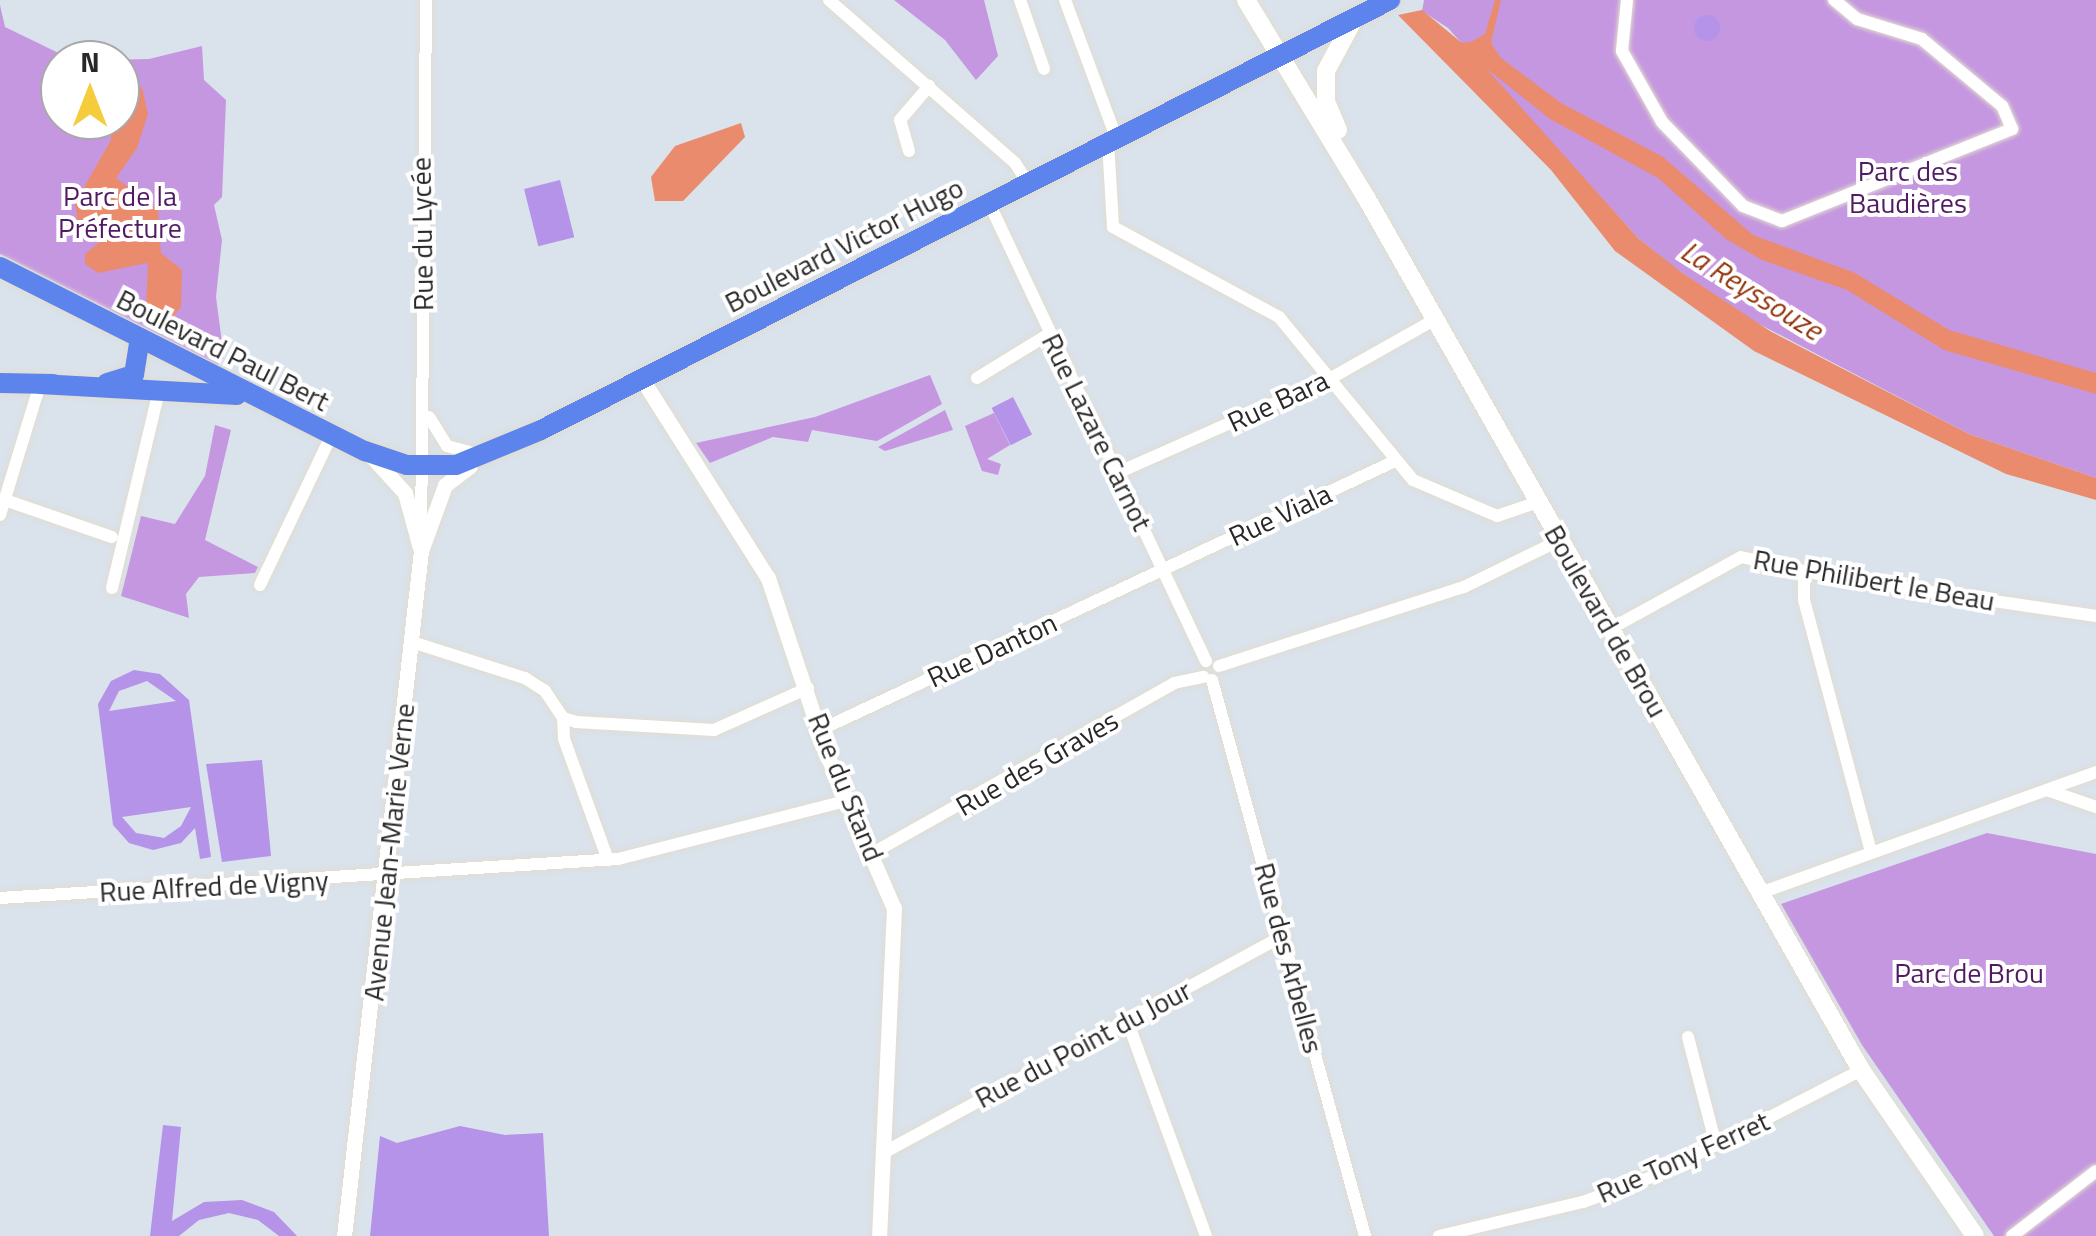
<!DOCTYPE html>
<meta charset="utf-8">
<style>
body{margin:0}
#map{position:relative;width:2096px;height:1236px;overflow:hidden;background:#dae2eb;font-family:"Titillium Web",sans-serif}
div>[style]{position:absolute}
.green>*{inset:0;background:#c597e0}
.pitch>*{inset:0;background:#b493e8;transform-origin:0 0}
.round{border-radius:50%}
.water>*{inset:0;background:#eb8b6e}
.roads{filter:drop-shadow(0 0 2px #e1ddcf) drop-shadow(0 0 2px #e1ddcf)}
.minor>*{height:12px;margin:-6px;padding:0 6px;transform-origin:6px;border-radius:6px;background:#fff}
.tertiary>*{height:15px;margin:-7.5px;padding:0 7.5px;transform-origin:7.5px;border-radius:7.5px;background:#fff}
.secondary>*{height:18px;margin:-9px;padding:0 9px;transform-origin:9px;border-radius:9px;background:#fff}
.primary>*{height:20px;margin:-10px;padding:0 10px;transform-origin:10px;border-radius:10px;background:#5d84ed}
span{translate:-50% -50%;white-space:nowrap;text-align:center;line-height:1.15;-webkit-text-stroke:8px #fff;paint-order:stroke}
.park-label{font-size:28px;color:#511b63}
.street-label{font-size:28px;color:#282828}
.water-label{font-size:30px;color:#953810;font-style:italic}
.north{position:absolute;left:40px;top:40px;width:100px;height:100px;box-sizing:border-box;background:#fff;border:2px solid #a9a9a9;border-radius:50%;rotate:0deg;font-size:28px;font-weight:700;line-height:40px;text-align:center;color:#282828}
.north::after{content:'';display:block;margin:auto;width:35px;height:45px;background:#f5cc3c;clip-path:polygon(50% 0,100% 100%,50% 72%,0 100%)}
</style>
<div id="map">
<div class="green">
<i style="clip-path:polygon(894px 0,984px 0,998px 56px,976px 80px,945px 40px)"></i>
<i style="clip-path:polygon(1424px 0,2096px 0,2096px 478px,1969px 434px,1742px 315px,1671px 265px,1638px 238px,1448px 28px,1422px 11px)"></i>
<i style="clip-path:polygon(0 5px,5px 27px,73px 60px,60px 60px,60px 120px,120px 120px,120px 60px,103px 60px,149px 59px,202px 46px,204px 80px,226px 100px,222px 197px,214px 205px,222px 240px,216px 297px,224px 358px,218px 365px,0 254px)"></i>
<i style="clip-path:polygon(930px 375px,942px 404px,877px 441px,812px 430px,808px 442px,773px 437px,710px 463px,696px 443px,815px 417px)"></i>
<i style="clip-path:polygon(945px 410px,953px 430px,885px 451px,878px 447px)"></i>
<i style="clip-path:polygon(994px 413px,1010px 445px,987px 459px,1001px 464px,998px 475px,982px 471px,965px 426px)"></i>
<i style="clip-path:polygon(215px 425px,231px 430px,205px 540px,258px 567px,255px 573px,199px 577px,186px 594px,189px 618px,121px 596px,141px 516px,175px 524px,205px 476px)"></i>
<i style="clip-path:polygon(1987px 833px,2096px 854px,2096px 1236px,1994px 1236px,1862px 1045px,1781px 904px)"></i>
</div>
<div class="pitch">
<i class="round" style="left:1694px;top:15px;width:26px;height:26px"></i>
<i style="left:560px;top:180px;width:59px;height:37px;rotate:76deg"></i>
<i style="left:1013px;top:397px;width:42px;height:24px;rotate:63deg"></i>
<i style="clip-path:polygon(evenodd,134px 670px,160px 674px,189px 700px,211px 857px,200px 859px,195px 828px,181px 843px,153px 850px,129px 843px,113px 825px,98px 704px,111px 681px,134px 670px,147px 681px,176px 701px,109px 711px,119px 691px,147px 681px,134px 670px,191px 807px,181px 826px,164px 838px,136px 833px,122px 817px,191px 807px)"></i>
<i style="clip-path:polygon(262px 760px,271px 856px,222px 862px,206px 764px)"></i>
<i style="clip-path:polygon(163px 1125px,181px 1127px,172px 1221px,204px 1202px,242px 1200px,274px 1212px,297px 1236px,279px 1236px,258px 1220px,229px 1213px,199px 1220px,179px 1236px,150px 1236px)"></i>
<i style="clip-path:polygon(460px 1126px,505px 1135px,543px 1133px,549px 1236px,370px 1236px,380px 1136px,397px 1143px)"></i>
</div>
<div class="water">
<i style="clip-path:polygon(1495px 0,1501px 0,1491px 43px,1501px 58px,1561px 103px,1663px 157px,1753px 235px,1855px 273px,1949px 330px,2096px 373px,2096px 394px,1944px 350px,1847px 290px,1762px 260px,1726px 239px,1658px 178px,1550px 119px,1486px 68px,1638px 238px,1681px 272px,1770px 331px,1969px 434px,2096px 478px,2096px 500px,2006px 474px,1754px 351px,1615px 251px,1551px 170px,1398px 15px,1422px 10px,1462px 43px,1471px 42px,1485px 34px)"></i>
<i style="clip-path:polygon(120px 75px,142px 88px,148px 114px,137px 148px,116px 178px,158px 209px,161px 253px,182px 270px,181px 307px,172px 318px,146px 307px,148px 263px,98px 273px,85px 264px,85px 254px,101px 241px,78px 224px,75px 203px,111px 140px,111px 120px,120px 120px)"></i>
<i style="clip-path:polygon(741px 123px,745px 137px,683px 201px,655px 201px,651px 177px,675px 146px)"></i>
</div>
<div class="roads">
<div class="minor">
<i style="left:829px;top:0;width:247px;rotate:41.2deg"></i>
<i style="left:1015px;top:163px;width:24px;rotate:57deg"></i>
<i style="left:1020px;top:0;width:73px;rotate:70.8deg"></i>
<i style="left:1065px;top:0;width:146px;rotate:69.6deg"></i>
<i style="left:1627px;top:0;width:51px;rotate:95.6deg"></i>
<i style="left:1622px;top:51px;width:81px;rotate:60.6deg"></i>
<i style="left:1662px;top:122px;width:117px;rotate:46deg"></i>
<i style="left:1743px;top:206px;width:42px;rotate:21deg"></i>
<i style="left:1782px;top:221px;width:248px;rotate:-21.8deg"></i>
<i style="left:2012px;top:129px;width:25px;rotate:-113deg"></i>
<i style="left:2002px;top:106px;width:104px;rotate:-140.1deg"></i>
<i style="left:1922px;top:39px;width:68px;rotate:-162.9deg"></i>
<i style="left:1857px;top:19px;width:30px;rotate:-140deg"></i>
<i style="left:1108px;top:142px;width:85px;rotate:86.6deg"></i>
<i style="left:1113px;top:227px;width:189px;rotate:28.5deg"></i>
<i style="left:1279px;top:317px;width:211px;rotate:50.6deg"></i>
<i style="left:1413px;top:480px;width:91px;rotate:23.2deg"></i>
<i style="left:1497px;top:516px;width:43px;rotate:-18.9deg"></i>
<i style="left:909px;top:151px;width:32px;rotate:-106deg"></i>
<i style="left:900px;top:120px;width:45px;rotate:-49.5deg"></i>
<i style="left:989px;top:203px;width:507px;rotate:64.65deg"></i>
<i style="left:977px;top:378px;width:84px;rotate:-31.4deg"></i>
<i style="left:429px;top:417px;width:34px;rotate:58deg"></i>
<i style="left:447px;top:446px;width:30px;rotate:15deg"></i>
<i style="left:1117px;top:473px;width:234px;rotate:-23.9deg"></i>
<i style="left:1331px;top:378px;width:118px;rotate:-29.4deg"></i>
<i style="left:5px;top:500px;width:113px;rotate:19.1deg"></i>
<i style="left:0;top:515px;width:137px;rotate:-73deg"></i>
<i style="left:421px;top:542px;width:542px;rotate:-89.47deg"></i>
<i style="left:1804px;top:572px;width:28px;rotate:90deg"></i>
<i style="left:1804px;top:600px;width:260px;rotate:75.1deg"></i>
<i style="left:260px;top:585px;width:165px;rotate:-64.5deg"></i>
<i style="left:112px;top:588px;width:204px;rotate:-76.6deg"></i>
<i style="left:1610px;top:629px;width:149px;rotate:-28.8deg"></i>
<i style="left:1741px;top:557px;width:97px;rotate:12.5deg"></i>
<i style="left:1836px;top:578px;width:263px;rotate:8.3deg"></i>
<i style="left:412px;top:642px;width:119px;rotate:17.7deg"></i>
<i style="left:525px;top:678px;width:24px;rotate:33deg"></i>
<i style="left:545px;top:691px;width:32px;rotate:56deg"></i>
<i style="left:563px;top:718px;width:14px;rotate:17deg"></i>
<i style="left:576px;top:722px;width:138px;rotate:3.3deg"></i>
<i style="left:714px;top:730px;width:103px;rotate:-24.1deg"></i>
<i style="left:1219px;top:666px;width:257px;rotate:-17.9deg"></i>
<i style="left:1464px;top:587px;width:107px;rotate:-26.1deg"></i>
<i style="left:1212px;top:680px;width:577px;rotate:74.61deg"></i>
<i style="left:563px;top:718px;width:21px;rotate:87deg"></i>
<i style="left:564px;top:739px;width:129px;rotate:70deg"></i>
<i style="left:820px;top:730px;width:635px;rotate:-25.07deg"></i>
<i style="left:2047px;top:790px;width:52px;rotate:19.1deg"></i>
<i style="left:871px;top:854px;width:348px;rotate:-29.4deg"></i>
<i style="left:1174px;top:683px;width:30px;rotate:-12deg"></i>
<i style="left:1763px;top:892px;width:354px;rotate:-19.8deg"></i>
<i style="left:0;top:898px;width:619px;rotate:-3.61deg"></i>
<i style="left:618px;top:859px;width:235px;rotate:-14.3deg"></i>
<i style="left:1127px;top:1020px;width:230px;rotate:69.9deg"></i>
<i style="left:1688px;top:1037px;width:112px;rotate:75.5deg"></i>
<i style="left:883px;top:1153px;width:455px;rotate:-28.5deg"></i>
<i style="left:1439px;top:1236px;width:148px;rotate:-13.3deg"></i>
<i style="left:1583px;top:1202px;width:79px;rotate:-20deg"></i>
<i style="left:1657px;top:1175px;width:229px;rotate:-27.2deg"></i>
<i style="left:2012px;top:1236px;width:106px;rotate:-37.7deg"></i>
</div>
<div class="tertiary">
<i style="left:642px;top:379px;width:236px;rotate:57.7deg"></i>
<i style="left:768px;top:578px;width:187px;rotate:71.6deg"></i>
<i style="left:827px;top:755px;width:167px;rotate:66.4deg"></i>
<i style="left:894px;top:908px;width:328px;rotate:92.6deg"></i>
<i style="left:372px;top:457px;width:49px;rotate:47.5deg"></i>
<i style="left:405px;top:493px;width:57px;rotate:74.7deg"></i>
<i style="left:344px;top:1236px;width:689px;rotate:-83.59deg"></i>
<i style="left:421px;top:551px;width:70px;rotate:-70deg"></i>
<i style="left:445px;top:485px;width:31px;rotate:-37deg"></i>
</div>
<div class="secondary">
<i style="left:1246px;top:0;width:233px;rotate:58.7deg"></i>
<i style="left:1367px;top:199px;width:1001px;rotate:60.44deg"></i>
<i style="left:1861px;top:1070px;width:201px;rotate:55.5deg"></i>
<i style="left:1338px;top:130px;width:30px;rotate:-113deg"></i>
<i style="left:1326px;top:102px;width:31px;rotate:-90deg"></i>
<i style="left:1326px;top:71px;width:59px;rotate:-61.7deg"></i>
</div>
<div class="primary">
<i style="left:0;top:267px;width:409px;rotate:26.8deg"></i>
<i style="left:365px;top:451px;width:44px;rotate:18.4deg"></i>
<i style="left:407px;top:465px;width:49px"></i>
<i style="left:456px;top:465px;width:92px;rotate:-22.4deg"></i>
<i style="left:541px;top:430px;width:952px;rotate:-26.86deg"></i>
<i style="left:0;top:383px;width:53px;rotate:1.1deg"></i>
<i style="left:107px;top:383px;width:28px;rotate:-17deg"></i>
<i style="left:134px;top:375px;width:36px;rotate:-81deg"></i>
<i style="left:40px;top:384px;width:197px;rotate:3.2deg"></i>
</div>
</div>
<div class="park-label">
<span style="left:1908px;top:187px">Parc des<br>Baudières</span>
<span style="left:120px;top:212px">Parc de la<br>Préfecture</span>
<span style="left:1969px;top:973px">Parc de Brou</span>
</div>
<div class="street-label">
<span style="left:422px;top:234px;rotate:-91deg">Rue du Lycée</span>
<span style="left:844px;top:245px;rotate:-27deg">Boulevard Victor Hugo</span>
<span style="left:223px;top:350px;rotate:27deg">Boulevard Paul Bert</span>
<span style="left:1278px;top:401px;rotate:-25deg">Rue Bara</span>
<span style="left:1097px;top:432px;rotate:64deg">Rue Lazare Carnot</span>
<span style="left:1280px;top:515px;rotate:-25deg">Rue Viala</span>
<span style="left:1874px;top:580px;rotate:10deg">Rue Philibert le Beau</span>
<span style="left:1606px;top:621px;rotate:60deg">Boulevard de Brou</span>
<span style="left:992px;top:650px;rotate:-25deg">Rue Danton</span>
<span style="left:1037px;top:763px;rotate:-30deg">Rue des Graves</span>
<span style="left:846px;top:787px;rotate:68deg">Rue du Stand</span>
<span style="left:389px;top:852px;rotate:-84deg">Avenue Jean-Marie Verne</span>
<span style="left:214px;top:886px;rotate:-3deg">Rue Alfred de Vigny</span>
<span style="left:1289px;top:958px;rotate:75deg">Rue des Arbelles</span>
<span style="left:1083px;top:1044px;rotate:-28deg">Rue du Point du Jour</span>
<span style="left:1683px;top:1157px;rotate:-24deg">Rue Tony Ferret</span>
</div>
<div class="water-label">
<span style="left:1752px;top:290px;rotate:32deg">La Reyssouze</span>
</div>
<div class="north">N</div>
</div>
